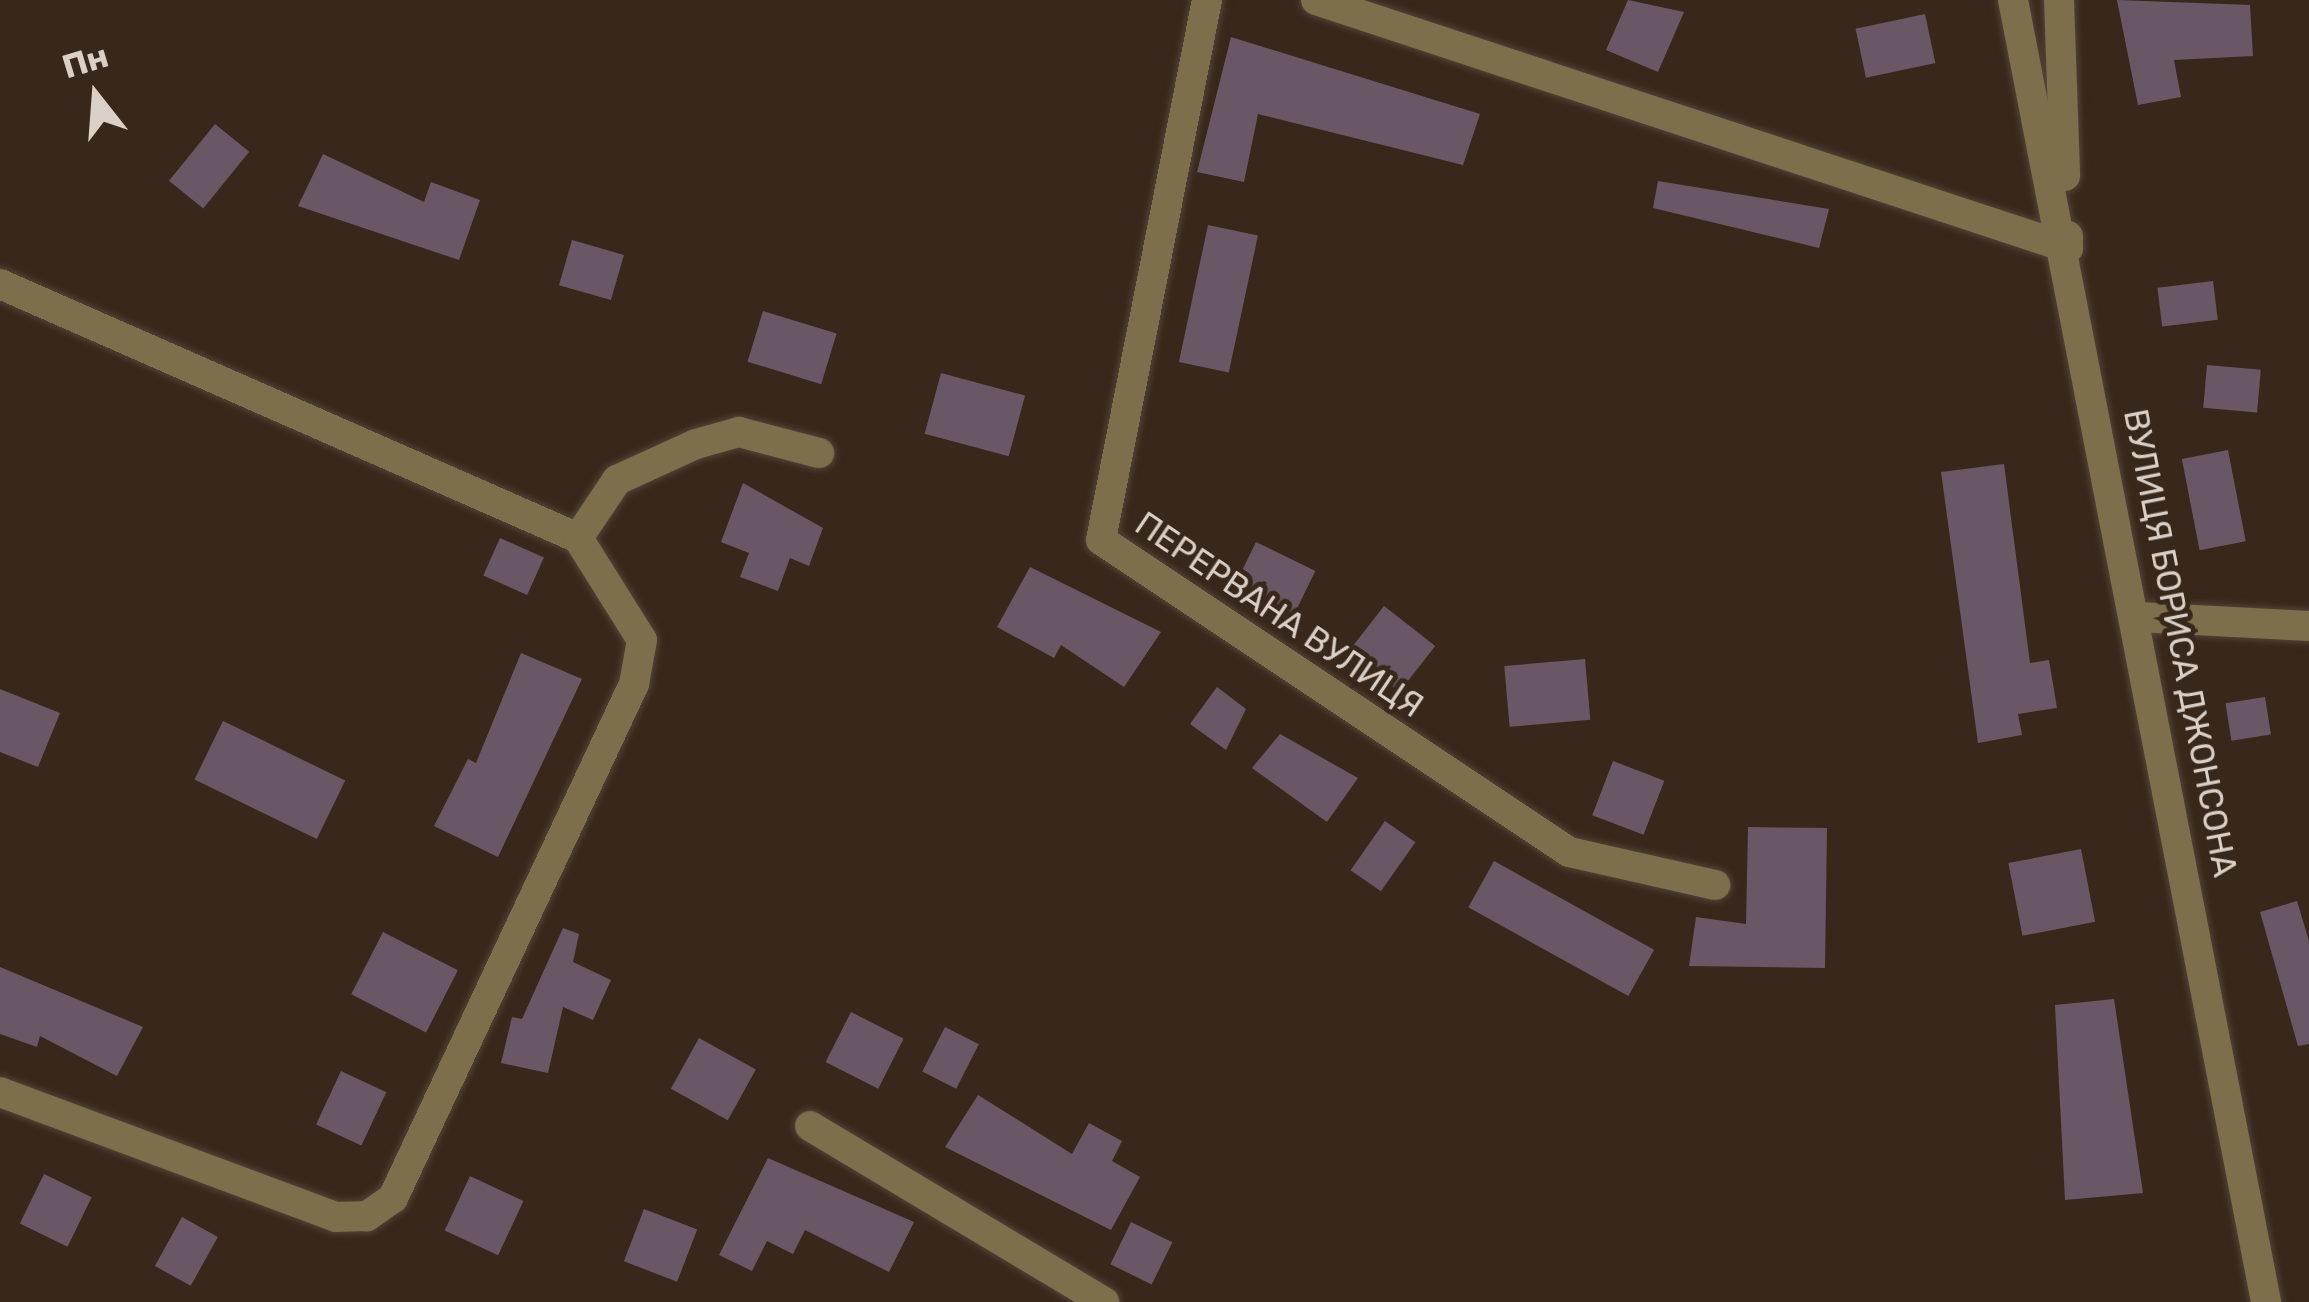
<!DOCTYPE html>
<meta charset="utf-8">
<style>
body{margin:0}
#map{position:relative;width:2309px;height:1302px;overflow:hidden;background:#38281b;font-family:Rubik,sans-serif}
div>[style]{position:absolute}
.building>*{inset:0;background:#6a5765;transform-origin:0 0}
.roads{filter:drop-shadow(0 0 3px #524337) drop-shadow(0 0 3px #524337)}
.minor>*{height:30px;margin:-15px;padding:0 15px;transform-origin:15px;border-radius:15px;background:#7d6e4c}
span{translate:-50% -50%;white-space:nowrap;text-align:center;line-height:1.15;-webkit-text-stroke:10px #38281b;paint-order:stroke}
.street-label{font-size:33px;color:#dad0c8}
.north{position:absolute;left:36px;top:36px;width:120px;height:120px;-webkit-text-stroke:9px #38281b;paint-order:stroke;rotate:343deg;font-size:33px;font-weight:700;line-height:48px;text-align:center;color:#dad0c8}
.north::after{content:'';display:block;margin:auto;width:42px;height:54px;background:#dad0c8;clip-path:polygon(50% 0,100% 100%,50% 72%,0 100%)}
</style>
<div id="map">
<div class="building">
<i style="clip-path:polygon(1628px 0,1684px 12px,1658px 72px,1606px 50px)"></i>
<i style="clip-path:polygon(2117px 0,2250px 5px,2253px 56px,2174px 60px,2181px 97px,2138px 105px)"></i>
<i style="left:1925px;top:14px;width:50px;height:71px;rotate:78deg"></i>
<i style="clip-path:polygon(1231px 37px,1480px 114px,1463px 165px,1258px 114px,1244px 182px,1197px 172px)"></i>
<i style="left:215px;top:124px;width:44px;height:73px;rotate:39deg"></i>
<i style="clip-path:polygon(323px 154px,424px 202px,431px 182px,480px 200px,459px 260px,298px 206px)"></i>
<i style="clip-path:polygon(1658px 181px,1829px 209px,1819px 248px,1653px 208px)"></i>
<i style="left:1208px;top:225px;width:51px;height:140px;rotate:12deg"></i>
<i style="left:572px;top:240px;width:54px;height:47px;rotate:16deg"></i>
<i style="left:2213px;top:281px;width:39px;height:56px;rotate:83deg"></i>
<i style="left:763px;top:311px;width:77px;height:53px;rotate:17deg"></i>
<i style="left:2207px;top:365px;width:54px;height:43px;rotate:5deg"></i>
<i style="left:941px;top:373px;width:87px;height:63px;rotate:15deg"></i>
<i style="left:2228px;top:450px;width:93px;height:47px;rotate:79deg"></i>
<i style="clip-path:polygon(2004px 464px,2030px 663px,2049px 660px,2057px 708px,2018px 714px,2022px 735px,1978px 743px,1941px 472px)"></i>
<i style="clip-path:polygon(743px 483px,823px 528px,809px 566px,790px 558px,778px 591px,740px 577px,749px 553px,721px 542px)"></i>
<i style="left:500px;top:538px;width:48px;height:41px;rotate:24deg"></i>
<i style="left:1256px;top:542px;width:66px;height:55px;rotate:26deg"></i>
<i style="clip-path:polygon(1030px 567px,1161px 632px,1124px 687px,1061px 645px,1054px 658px,997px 627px)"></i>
<i style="left:1384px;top:606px;width:65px;height:58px;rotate:38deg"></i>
<i style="clip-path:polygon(521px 653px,582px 679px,498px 857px,434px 826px,468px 759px,476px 763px)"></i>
<i style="left:1585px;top:659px;width:61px;height:81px;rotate:85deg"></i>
<i style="clip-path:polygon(1217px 687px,1246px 709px,1226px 750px,1190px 724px)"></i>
<i style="clip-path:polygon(0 689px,60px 713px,38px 767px,0 752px)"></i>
<i style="left:2265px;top:697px;width:38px;height:40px;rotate:81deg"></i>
<i style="left:223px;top:721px;width:136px;height:65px;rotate:26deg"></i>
<i style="clip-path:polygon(1280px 734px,1358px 778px,1327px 822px,1252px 768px)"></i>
<i style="left:1613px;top:761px;width:55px;height:58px;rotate:21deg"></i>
<i style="left:1385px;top:821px;width:37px;height:60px;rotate:35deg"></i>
<i style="clip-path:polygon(1748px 827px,1827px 828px,1825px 968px,1689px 966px,1696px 917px,1746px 924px)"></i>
<i style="left:2081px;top:849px;width:74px;height:74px;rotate:79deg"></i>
<i style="left:1494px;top:861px;width:183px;height:53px;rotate:29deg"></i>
<i style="clip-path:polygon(2297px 901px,2309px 941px,2309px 1044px,2298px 1046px,2260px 912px)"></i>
<i style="clip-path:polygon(563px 928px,579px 934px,573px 962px,611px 980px,593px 1020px,563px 1007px,548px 1073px,501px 1063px,512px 1017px,522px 1019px)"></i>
<i style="left:383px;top:932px;width:84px;height:70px;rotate:27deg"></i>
<i style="clip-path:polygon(0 967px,143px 1027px,117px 1076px,40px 1036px,37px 1047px,0 1034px)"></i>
<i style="clip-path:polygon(2114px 999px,2143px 1193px,2065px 1200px,2055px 1005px)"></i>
<i style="left:851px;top:1012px;width:59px;height:56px;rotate:27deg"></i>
<i style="left:945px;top:1027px;width:38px;height:50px;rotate:27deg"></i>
<i style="left:699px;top:1038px;width:65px;height:58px;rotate:29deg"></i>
<i style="left:341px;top:1071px;width:50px;height:59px;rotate:25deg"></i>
<i style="clip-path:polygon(978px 1095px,1072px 1154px,1089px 1123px,1122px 1141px,1112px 1161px,1140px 1177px,1111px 1230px,945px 1147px)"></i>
<i style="clip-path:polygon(768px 1158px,914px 1222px,889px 1272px,805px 1230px,793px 1254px,767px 1241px,752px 1271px,719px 1255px)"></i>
<i style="left:44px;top:1174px;width:53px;height:55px;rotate:26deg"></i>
<i style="left:470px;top:1176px;width:59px;height:60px;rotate:25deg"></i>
<i style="left:644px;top:1209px;width:57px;height:56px;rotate:21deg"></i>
<i style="left:182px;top:1217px;width:41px;height:56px;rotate:29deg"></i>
<i style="left:1131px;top:1222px;width:46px;height:47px;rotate:26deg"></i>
</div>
<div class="roads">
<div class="minor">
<i style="left:1207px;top:0;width:550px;rotate:101.11deg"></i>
<i style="left:1101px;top:540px;width:562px;rotate:33.69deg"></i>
<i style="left:1569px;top:852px;width:150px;rotate:12.7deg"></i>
<i style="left:1316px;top:0;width:792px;rotate:18.25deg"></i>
<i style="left:2068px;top:248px;width:12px;rotate:-90deg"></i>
<i style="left:2013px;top:0;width:1326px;rotate:79deg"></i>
<i style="left:2059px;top:0;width:176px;rotate:88deg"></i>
<i style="left:0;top:284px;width:631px;rotate:23.72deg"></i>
<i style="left:578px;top:538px;width:120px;rotate:57.9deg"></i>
<i style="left:642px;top:640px;width:45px;rotate:100.3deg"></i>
<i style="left:634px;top:684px;width:568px;rotate:115.12deg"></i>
<i style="left:393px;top:1198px;width:32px;rotate:145deg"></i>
<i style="left:367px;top:1216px;width:31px;rotate:178deg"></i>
<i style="left:336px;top:1217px;width:358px;rotate:-159.6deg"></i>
<i style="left:578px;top:538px;width:70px;rotate:-56.1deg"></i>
<i style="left:617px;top:480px;width:87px;rotate:-24.5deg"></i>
<i style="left:696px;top:444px;width:45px;rotate:-15.6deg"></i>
<i style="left:739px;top:432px;width:83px;rotate:14.7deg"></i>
<i style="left:2139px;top:617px;width:170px;rotate:3deg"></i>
<i style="left:810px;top:1126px;width:343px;rotate:30.9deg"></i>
</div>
</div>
<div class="street-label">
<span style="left:1279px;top:615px;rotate:34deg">ПЕРЕРВАНА ВУЛИЦЯ</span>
<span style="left:2180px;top:643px;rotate:79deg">ВУЛИЦЯ БОРИСА ДЖОНСОНА</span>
</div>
<div class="north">Пн</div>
</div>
